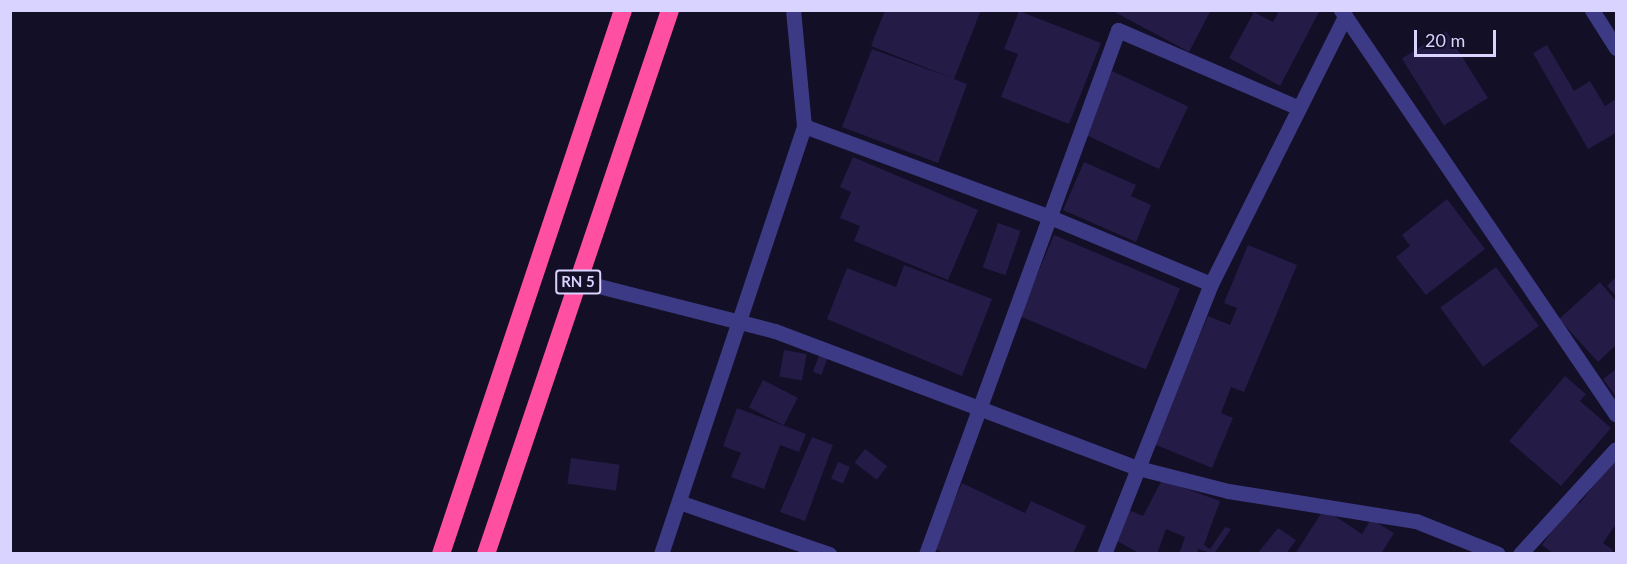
<!DOCTYPE html>
<style>
body{margin:0}
#map{position:relative;width:1627px;height:564px;overflow:hidden;background:#130f26;font-family:Lato,sans-serif}
div>[style]{position:absolute}
.building>*{inset:0;background:#241b47;transform-origin:0 0}
.street>*{height:15px;margin:-7.5px;padding:0 7.5px;transform-origin:7.5px;border-radius:7.5px;background:#3d3a85}
.highway>*{height:18px;margin:-9px;padding:0 9px;transform-origin:9px;border-radius:9px;background:#ff4fa3}
span{translate:-50% -50%;white-space:nowrap;text-align:center;line-height:1.15;-webkit-text-stroke:6px #130f26;paint-order:stroke}
.shield-label span{padding:2px 4px;background:#130f26;border:2px solid;border-radius:4px;-webkit-text-stroke-width:0}
.shield-label{font-size:15px;color:#d9d4ff;font-weight:700}
.frame{position:absolute;inset:0;border:12px solid #d9d4ff;pointer-events:none}
.scale{position:absolute;left:1414px;top:30px;width:82px;height:27px;box-sizing:border-box;border:3px solid #d9d4ff;border-top:0;padding-left:8px;font-size:18px;line-height:21px;white-space:nowrap;color:#d9d4ff;-webkit-text-stroke:4px #130f26;paint-order:stroke}
</style>
<div id="map">
<div class="building">
<i style="clip-path:polygon(885px 10px,981px 10px,954px 79px,967px 84px,938px 163px,842px 127px,872px 49px,952px 78px,871px 46px)"></i>
<i style="clip-path:polygon(1111px 10px,1211px 10px,1189px 52px)"></i>
<i style="clip-path:polygon(1273px 10px,1320px 10px,1280px 86px,1229px 58px,1254px 12px,1273px 22px,1278px 13px)"></i>
<i style="clip-path:polygon(1019px 11px,1101px 43px,1069px 124px,1001px 97px,1018px 54px,1004px 49px)"></i>
<i style="left:1446px;top:31px;width:79px;height:52px;rotate:58deg"></i>
<i style="clip-path:polygon(1547px 45px,1574px 91px,1590px 81px,1605px 106px,1616px 99px,1616px 133px,1588px 149px,1533px 53px)"></i>
<i style="left:1112px;top:71px;width:84px;height:69px;rotate:25deg"></i>
<i style="clip-path:polygon(853px 157px,978px 210px,948px 280px,854px 241px,860px 226px,840px 218px,851px 192px,840px 187px)"></i>
<i style="clip-path:polygon(1084px 162px,1136px 185px,1131px 196px,1151px 205px,1136px 242px,1063px 210px)"></i>
<i style="clip-path:polygon(1447px 199px,1485px 249px,1426px 295px,1396px 257px,1410px 246px,1402px 235px)"></i>
<i style="left:998px;top:223px;width:24px;height:47px;rotate:19deg"></i>
<i style="left:1054px;top:235px;width:137px;height:88px;rotate:23deg"></i>
<i style="clip-path:polygon(1248px 245px,1297px 265px,1244px 392px,1231px 387px,1221px 413px,1233px 418px,1212px 468px,1154px 444px,1208px 316px,1230px 325px,1237px 308px,1224px 303px)"></i>
<i style="clip-path:polygon(904px 265px,992px 299px,962px 376px,827px 319px,847px 268px,896px 287px)"></i>
<i style="left:1496px;top:267px;width:73px;height:69px;rotate:54deg"></i>
<i style="clip-path:polygon(1616px 277px,1616px 296px,1607px 286px)"></i>
<i style="clip-path:polygon(1600px 282px,1616px 301px,1616px 345px,1598px 362px,1559px 319px)"></i>
<i style="left:784px;top:350px;width:23px;height:27px;rotate:10deg"></i>
<i style="left:820px;top:353px;width:9px;height:20px;rotate:21deg"></i>
<i style="clip-path:polygon(1616px 369px,1616px 397px,1603px 379px)"></i>
<i style="clip-path:polygon(1565px 376px,1586px 394px,1580px 401px,1611px 428px,1561px 486px,1509px 441px)"></i>
<i style="left:763px;top:380px;width:39px;height:31px;rotate:27deg"></i>
<i style="clip-path:polygon(737px 408px,806px 434px,799px 452px,780px 445px,764px 489px,731px 477px,741px 453px,723px 446px)"></i>
<i style="clip-path:polygon(812px 437px,833px 445px,805px 521px,780px 512px)"></i>
<i style="left:865px;top:449px;width:28px;height:17px;rotate:38deg"></i>
<i style="left:571px;top:458px;width:49px;height:26px;rotate:8deg"></i>
<i style="clip-path:polygon(1616px 458px,1616px 524px,1603px 543px,1613px 550px,1611px 554px,1554px 554px,1542px 545px,1574px 500px,1579px 504px)"></i>
<i style="left:838px;top:462px;width:13px;height:18px;rotate:23deg"></i>
<i style="clip-path:polygon(1162px 480px,1220px 501px,1204px 545px,1210px 549px,1225px 527px,1231px 529px,1214px 554px,1198px 549px,1197px 554px,1179px 554px,1185px 537px,1166px 529px,1157px 554px,1141px 554px,1115px 540px,1126px 509px,1143px 516px)"></i>
<i style="clip-path:polygon(962px 483px,1025px 513px,1031px 501px,1086px 526px,1073px 554px,945px 554px,933px 548px)"></i>
<i style="clip-path:polygon(1324px 509px,1362px 534px,1371px 519px,1394px 533px,1381px 554px,1295px 554px)"></i>
<i style="clip-path:polygon(1278px 528px,1296px 540px,1286px 554px,1257px 554px)"></i>
</div>
<div class="street">
<i style="left:1341px;top:10px;width:489px;rotate:55.8deg"></i>
<i style="left:1592px;top:10px;width:45px;rotate:57.7deg"></i>
<i style="left:804px;top:126px;width:262px;rotate:20.3deg"></i>
<i style="left:1050px;top:217px;width:174px;rotate:22.6deg"></i>
<i style="left:579px;top:281px;width:202px;rotate:14.3deg"></i>
<i style="left:775px;top:331px;width:388px;rotate:20.7deg"></i>
<i style="left:1138px;top:468px;width:93px;rotate:14.3deg"></i>
<i style="left:1228px;top:491px;width:190px;rotate:9.1deg"></i>
<i style="left:1416px;top:521px;width:88px;rotate:21.9deg"></i>
<i style="left:679px;top:502px;width:159px;rotate:19.1deg"></i>
<i style="left:661px;top:554px;width:451px;rotate:-71.5deg"></i>
<i style="left:804px;top:126px;width:117px;rotate:-95.4deg"></i>
<i style="left:926px;top:554px;width:558px;rotate:-69.88deg"></i>
<i style="left:1118px;top:30px;width:197px;rotate:23.3deg"></i>
<i style="left:1104px;top:554px;width:290px;rotate:-68.4deg"></i>
<i style="left:1211px;top:284px;width:300px;rotate:-63.4deg"></i>
<i style="left:1520px;top:554px;width:142px;rotate:-47.6deg"></i>
</div>
<div class="highway">
<i style="left:441px;top:554px;width:574px;rotate:-71.5deg"></i>
<i style="left:486px;top:554px;width:574px;rotate:-71.31deg"></i>
</div>
<div class="shield-label">
<span style="left:578px;top:282px">RN 5</span>
</div>
<div class="frame"></div>
<div class="scale">20 m</div>
</div>
